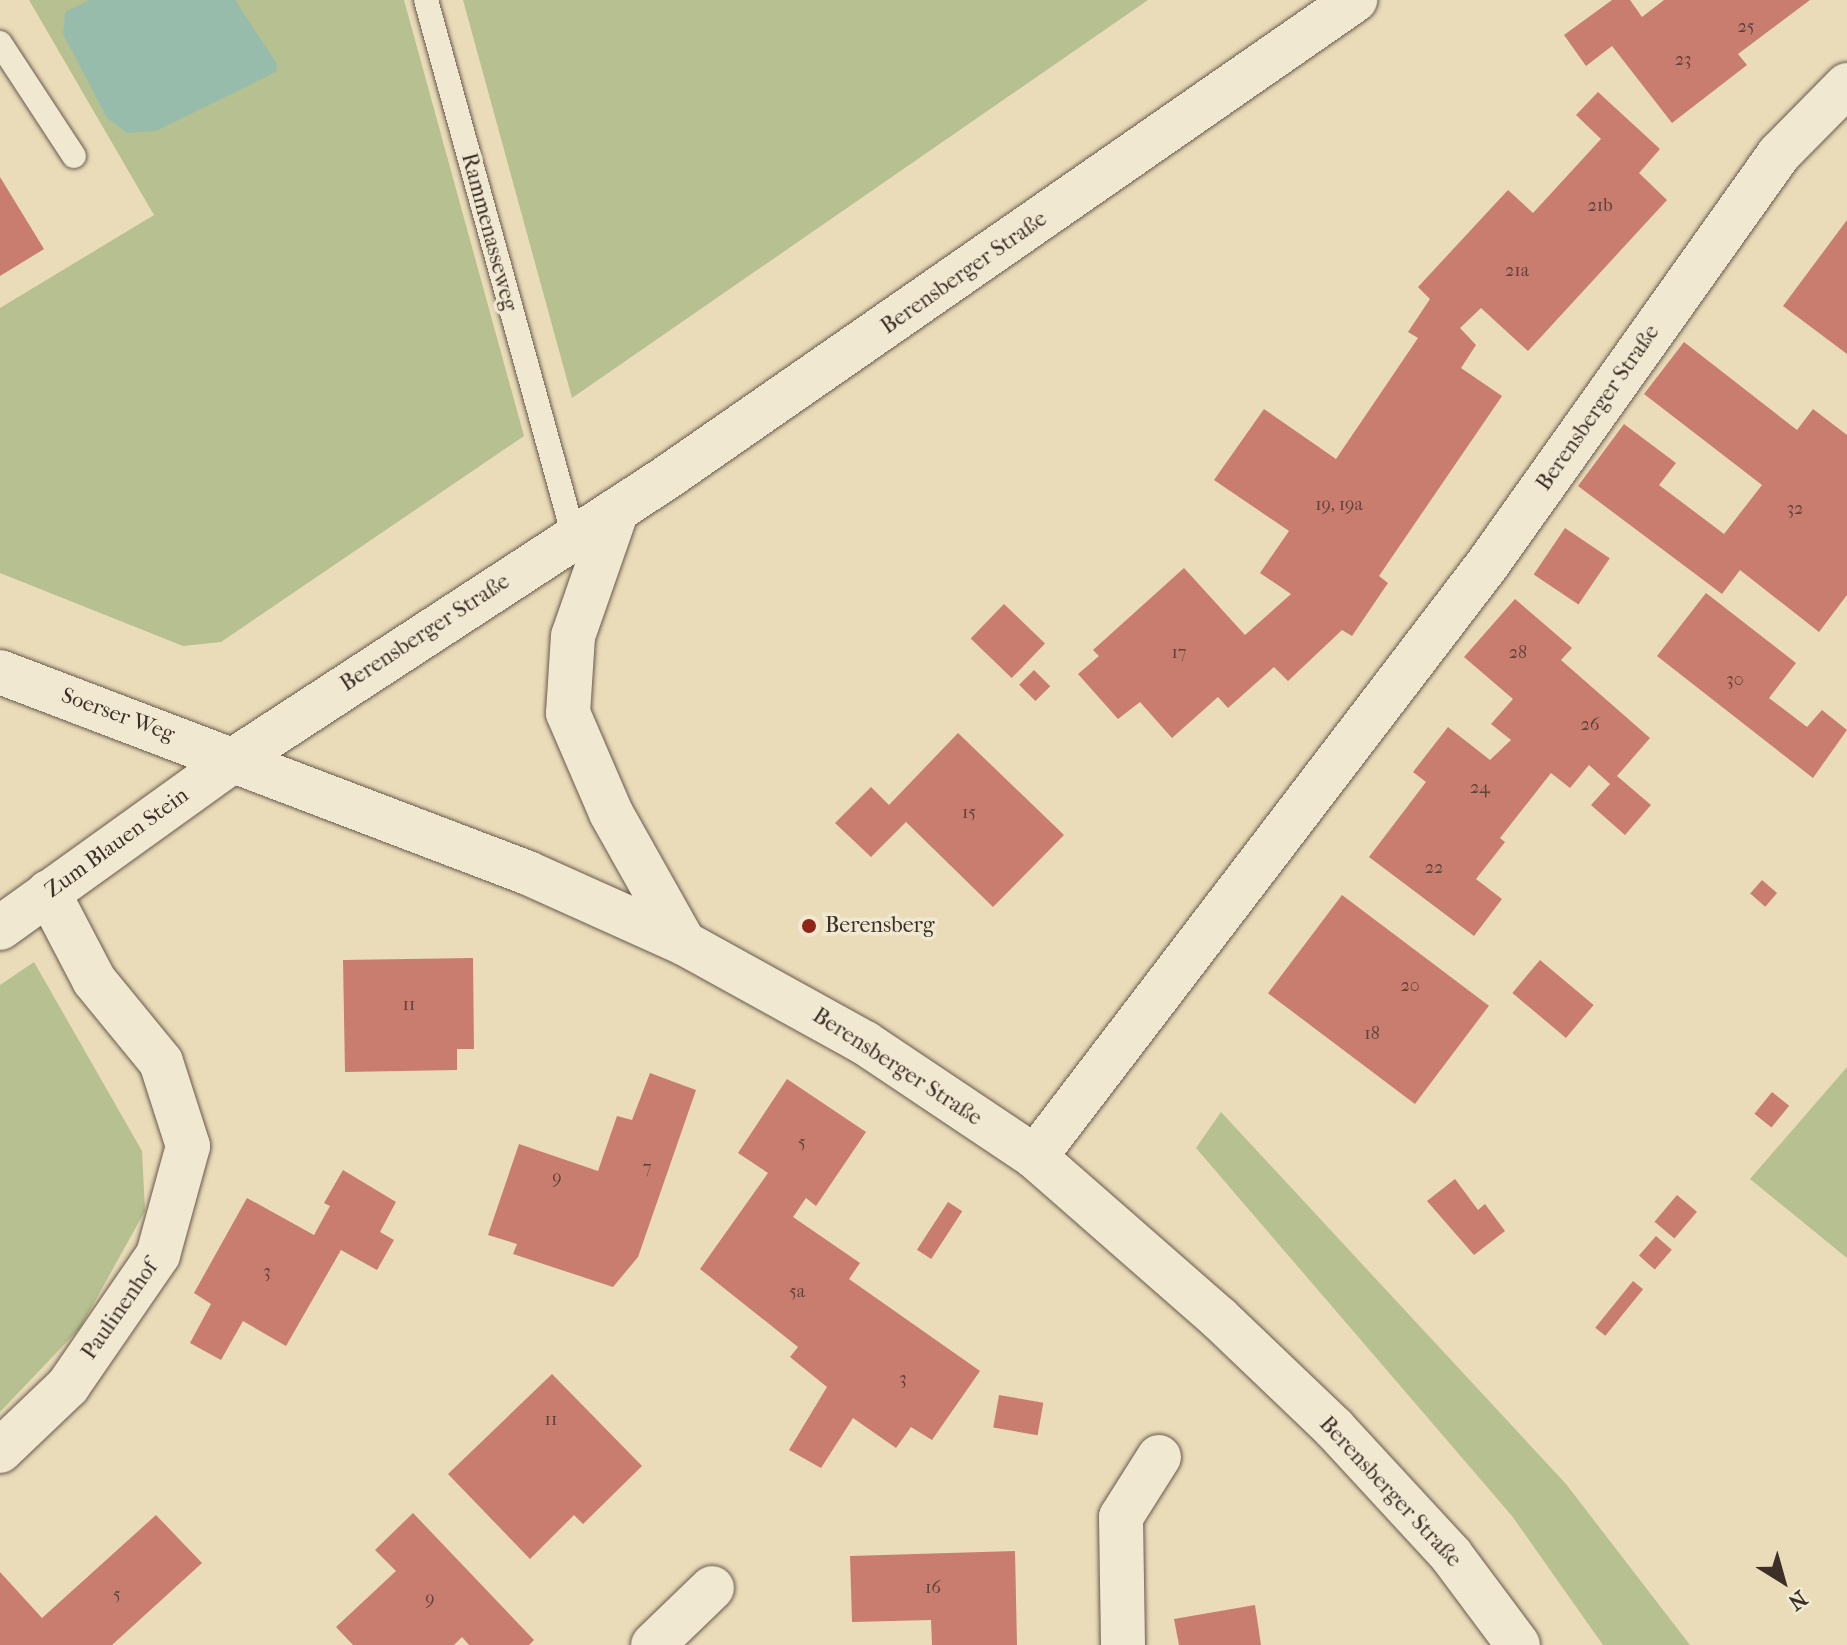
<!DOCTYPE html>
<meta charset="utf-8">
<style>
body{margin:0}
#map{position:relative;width:1847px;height:1645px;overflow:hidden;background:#eadcb9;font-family:"IM FELL French Canon",serif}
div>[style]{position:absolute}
.green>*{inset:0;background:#b6c090}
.water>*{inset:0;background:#98bcab}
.building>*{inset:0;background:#c87d6e;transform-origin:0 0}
.roads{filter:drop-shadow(0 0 2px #685a4c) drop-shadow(0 0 2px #685a4c)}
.lane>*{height:24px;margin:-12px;padding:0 12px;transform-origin:12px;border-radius:12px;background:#f1e8d2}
.street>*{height:44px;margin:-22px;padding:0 22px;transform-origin:22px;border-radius:22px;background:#f1e8d2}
.secondary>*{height:44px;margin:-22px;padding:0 22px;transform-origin:22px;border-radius:22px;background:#f1e8d2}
.dots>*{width:22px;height:22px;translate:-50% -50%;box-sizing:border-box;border:4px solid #f1e8d2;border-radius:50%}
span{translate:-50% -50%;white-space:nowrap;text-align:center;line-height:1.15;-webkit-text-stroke:7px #f1e8d2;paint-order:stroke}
.number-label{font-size:18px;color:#5f4239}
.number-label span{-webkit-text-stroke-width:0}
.street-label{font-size:22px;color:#3c2f27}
.poi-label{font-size:22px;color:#3c2f27}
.left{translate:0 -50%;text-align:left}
.north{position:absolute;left:1743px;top:1541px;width:80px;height:80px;-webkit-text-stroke:6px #f1e8d2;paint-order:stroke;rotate:143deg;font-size:22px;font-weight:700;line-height:32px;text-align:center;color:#3c2f27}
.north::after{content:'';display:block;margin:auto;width:28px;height:36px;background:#3c2f27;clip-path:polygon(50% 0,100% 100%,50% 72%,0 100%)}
</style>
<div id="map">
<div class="green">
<i style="clip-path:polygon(29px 0,404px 0,524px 436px,221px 642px,183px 646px,0 573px,0 308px,154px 215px)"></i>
<i style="clip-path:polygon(463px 0,1148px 0,572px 398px)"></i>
<i style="clip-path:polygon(34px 962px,142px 1151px,145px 1211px,80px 1328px,0 1412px,0 985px)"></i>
<i style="clip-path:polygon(1847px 1067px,1847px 1258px,1750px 1179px)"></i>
<i style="clip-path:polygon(1221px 1112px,1566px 1484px,1690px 1645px,1603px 1645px,1512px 1516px,1196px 1148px)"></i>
</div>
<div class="water">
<i style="clip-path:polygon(90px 0,235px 0,277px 64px,276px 72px,156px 131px,127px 133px,107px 118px,63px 34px,65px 12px)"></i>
</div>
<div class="building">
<i style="clip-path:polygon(1612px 0,1630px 0,1642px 17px,1664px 0,1810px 0,1738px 54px,1747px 65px,1672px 123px,1612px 46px,1586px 66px,1564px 35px)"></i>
<i style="clip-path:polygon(1598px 92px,1660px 149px,1639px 173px,1667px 200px,1528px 351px,1481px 308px,1460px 328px,1476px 345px,1461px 368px,1502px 396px,1379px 576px,1388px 583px,1352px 636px,1342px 630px,1288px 681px,1274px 667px,1228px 708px,1218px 697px,1172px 738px,1140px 702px,1118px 719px,1078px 674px,1099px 656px,1093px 650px,1184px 568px,1245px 635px,1291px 594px,1260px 573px,1289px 531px,1214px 480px,1264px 409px,1336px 459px,1418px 338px,1408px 332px,1430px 299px,1418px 287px,1508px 190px,1533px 213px,1601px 139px,1576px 115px)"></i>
<i style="clip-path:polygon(0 177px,44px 249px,0 276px)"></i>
<i style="clip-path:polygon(1847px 220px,1847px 354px,1783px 306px)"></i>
<i style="clip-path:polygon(1684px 342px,1797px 430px,1813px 409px,1847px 435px,1847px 595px,1819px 632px,1740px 570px,1722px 594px,1578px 486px,1624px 424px,1676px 463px,1659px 485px,1724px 534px,1762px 485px,1644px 394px)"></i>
<i style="left:1565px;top:528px;width:54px;height:56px;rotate:34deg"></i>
<i style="clip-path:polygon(1706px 593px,1796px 663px,1769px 698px,1807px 727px,1822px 710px,1847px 730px,1813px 778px,1657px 656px)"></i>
<i style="clip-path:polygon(1515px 599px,1572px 648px,1561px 660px,1650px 738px,1617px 776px,1651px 805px,1625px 835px,1591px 805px,1610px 784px,1589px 765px,1570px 788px,1551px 773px,1500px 838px,1505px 842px,1476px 879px,1502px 899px,1474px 936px,1369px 857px,1426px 782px,1413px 772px,1448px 727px,1490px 760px,1511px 740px,1491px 724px,1513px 699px,1464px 657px)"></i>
<i style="left:1004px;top:604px;width:57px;height:48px;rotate:44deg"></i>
<i style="left:1034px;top:670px;width:23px;height:21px;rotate:45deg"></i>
<i style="clip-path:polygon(958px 733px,1064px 835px,993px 907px,906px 822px,871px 857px,835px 823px,871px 787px,889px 805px)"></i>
<i style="left:1762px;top:880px;width:20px;height:18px;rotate:41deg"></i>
<i style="left:1342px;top:895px;width:184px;height:123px;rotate:37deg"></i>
<i style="clip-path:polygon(473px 958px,474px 1049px,457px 1049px,457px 1070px,345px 1072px,343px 960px)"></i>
<i style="left:1540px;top:960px;width:70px;height:43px;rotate:40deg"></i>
<i style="clip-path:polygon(650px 1073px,696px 1090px,638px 1257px,613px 1287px,513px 1254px,517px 1244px,488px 1235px,519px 1144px,598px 1171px,617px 1116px,632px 1120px)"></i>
<i style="clip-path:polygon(787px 1079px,866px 1132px,816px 1206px,806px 1198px,793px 1217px,860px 1263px,849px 1279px,980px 1371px,932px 1440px,911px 1427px,896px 1448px,853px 1418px,821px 1468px,789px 1450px,827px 1387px,790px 1357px,798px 1347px,700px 1269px,768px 1173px,738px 1153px)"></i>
<i style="left:1772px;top:1092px;width:22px;height:28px;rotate:39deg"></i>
<i style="clip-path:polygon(343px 1170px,396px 1202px,380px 1232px,394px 1240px,377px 1270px,341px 1250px,286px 1346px,243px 1321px,221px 1360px,190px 1343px,211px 1304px,194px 1293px,247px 1198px,314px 1235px,330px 1206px,324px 1203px)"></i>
<i style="clip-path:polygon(1455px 1179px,1478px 1210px,1485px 1204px,1505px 1231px,1474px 1255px,1427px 1201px)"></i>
<i style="left:1677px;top:1195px;width:26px;height:35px;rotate:40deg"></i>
<i style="left:948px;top:1202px;width:17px;height:57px;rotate:33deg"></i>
<i style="left:1656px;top:1236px;width:21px;height:26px;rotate:41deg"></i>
<i style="left:1633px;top:1281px;width:13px;height:60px;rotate:39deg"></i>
<i style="clip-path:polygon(552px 1374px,642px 1466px,583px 1524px,574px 1515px,530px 1559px,448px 1474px)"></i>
<i style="left:999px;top:1395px;width:45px;height:33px;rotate:10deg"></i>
<i style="clip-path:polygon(413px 1513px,534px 1640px,529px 1645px,469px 1645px,462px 1637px,454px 1645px,353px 1645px,336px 1627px,396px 1571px,375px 1550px)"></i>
<i style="clip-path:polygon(156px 1515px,202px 1563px,112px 1645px,0 1645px,0 1572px,42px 1618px)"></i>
<i style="clip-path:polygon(1015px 1551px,1017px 1645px,932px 1645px,931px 1620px,852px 1622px,850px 1556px)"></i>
<i style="clip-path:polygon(1255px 1605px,1261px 1645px,1179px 1645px,1174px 1619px)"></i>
</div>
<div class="roads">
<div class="lane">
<i style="left:426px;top:0;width:557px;rotate:74.59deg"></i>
<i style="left:0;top:43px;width:135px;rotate:56.8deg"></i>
</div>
<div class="street">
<i style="left:0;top:928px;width:289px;rotate:-35.7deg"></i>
<i style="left:1035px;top:1157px;width:745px;rotate:-52.64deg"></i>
<i style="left:1487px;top:565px;width:504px;rotate:-54.61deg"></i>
<i style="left:1779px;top:154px;width:97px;rotate:-45.4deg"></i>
<i style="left:0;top:1451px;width:94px;rotate:-43.7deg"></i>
<i style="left:68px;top:1386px;width:159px;rotate:-55.5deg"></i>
<i style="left:158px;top:1255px;width:113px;rotate:-74.6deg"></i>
<i style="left:188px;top:1146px;width:88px;rotate:-107.8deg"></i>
<i style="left:161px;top:1062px;width:106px;rotate:-129.3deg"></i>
<i style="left:94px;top:980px;width:99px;rotate:-117.6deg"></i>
<i style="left:653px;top:1645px;width:82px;rotate:-44deg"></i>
<i style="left:1123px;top:1645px;width:128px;rotate:-90.9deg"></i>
<i style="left:1121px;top:1517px;width:71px;rotate:-57.7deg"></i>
</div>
<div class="secondary">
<i style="left:617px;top:510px;width:133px;rotate:109.2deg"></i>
<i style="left:573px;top:636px;width:77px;rotate:93.7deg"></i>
<i style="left:568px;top:713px;width:109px;rotate:66.7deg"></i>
<i style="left:611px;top:813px;width:149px;rotate:60.7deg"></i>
<i style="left:0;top:672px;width:565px;rotate:20.84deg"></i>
<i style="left:528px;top:873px;width:171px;rotate:24.2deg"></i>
<i style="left:684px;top:943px;width:207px;rotate:28.9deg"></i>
<i style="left:865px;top:1043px;width:205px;rotate:33.8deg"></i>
<i style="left:1035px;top:1157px;width:244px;rotate:41.2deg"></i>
<i style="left:1219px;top:1318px;width:159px;rotate:43.7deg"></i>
<i style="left:1334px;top:1428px;width:173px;rotate:47.3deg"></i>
<i style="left:1451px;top:1555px;width:112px;rotate:53.3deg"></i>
<i style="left:235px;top:759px;width:515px;rotate:-33.1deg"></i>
<i style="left:666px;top:478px;width:839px;rotate:-34.75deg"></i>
</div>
</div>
<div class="dots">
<i style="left:809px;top:926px;background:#8f2418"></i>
</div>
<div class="number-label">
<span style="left:1746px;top:27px">25</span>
<span style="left:1683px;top:60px">23</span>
<span style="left:1600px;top:206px">21b</span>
<span style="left:1517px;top:271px">21a</span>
<span style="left:1339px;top:505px">19, 19a</span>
<span style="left:1795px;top:509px">32</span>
<span style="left:1179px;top:653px">17</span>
<span style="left:1518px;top:653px">28</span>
<span style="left:1735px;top:680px">30</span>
<span style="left:1590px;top:725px">26</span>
<span style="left:1480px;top:788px">24</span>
<span style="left:969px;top:813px">15</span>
<span style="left:1434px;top:868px">22</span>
<span style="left:1410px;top:986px">20</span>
<span style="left:409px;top:1005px">11</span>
<span style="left:1372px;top:1034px">18</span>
<span style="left:802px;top:1143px">5</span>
<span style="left:647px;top:1168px">7</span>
<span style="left:557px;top:1178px">9</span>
<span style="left:267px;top:1272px">3</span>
<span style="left:797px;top:1292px">5a</span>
<span style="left:903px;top:1379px">3</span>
<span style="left:551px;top:1420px">11</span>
<span style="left:933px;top:1588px">16</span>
<span style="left:117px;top:1595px">5</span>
<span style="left:430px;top:1599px">9</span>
</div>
<div class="street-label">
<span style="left:489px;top:232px;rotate:75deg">Rammenasseweg</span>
<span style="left:964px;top:273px;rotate:-35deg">Berensberger Straße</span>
<span style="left:1598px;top:408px;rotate:-55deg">Berensberger Straße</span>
<span style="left:425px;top:633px;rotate:-33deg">Berensberger Straße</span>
<span style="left:118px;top:715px;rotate:20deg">Soerser Weg</span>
<span style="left:117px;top:843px;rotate:-36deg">Zum Blauen Stein</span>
<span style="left:897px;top:1067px;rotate:33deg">Berensberger Straße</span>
<span style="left:120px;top:1310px;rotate:-55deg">Paulinenhof</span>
<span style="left:1390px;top:1492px;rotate:47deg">Berensberger Straße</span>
</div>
<div class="poi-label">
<span class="left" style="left:825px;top:926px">Berensberg</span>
</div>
<div class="north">N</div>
</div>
